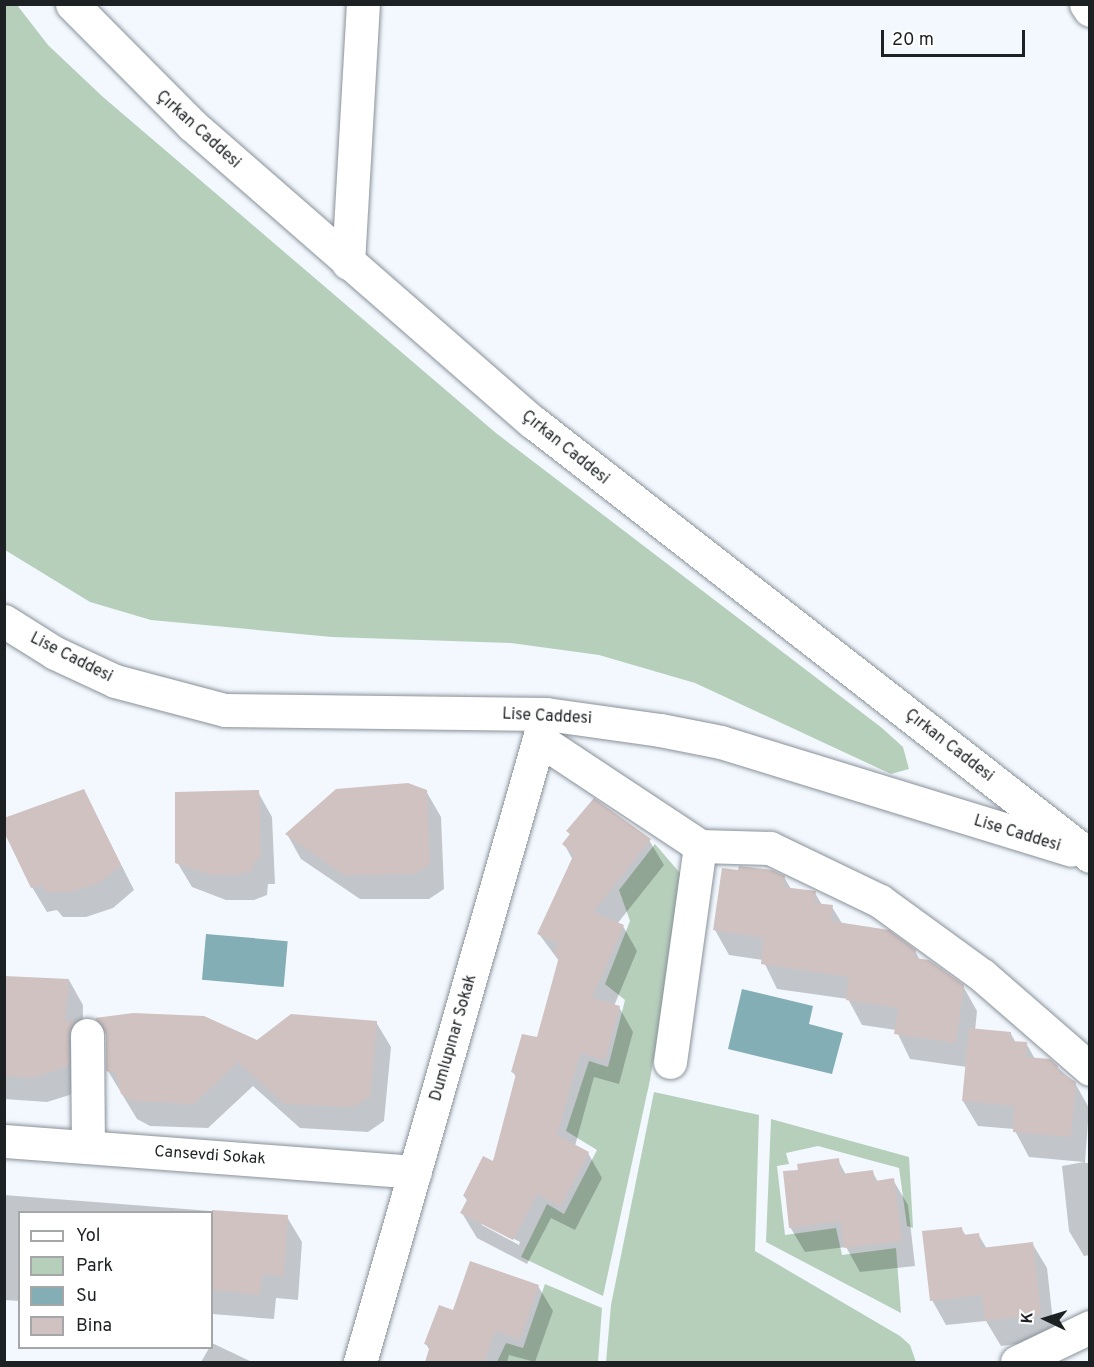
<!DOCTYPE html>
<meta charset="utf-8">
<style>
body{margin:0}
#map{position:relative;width:1094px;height:1367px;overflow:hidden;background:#f3f8fe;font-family:Overpass,sans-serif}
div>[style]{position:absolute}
.green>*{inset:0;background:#b6cfbb}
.water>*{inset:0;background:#84aeb6;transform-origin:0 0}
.shadow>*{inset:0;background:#0003}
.building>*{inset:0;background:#d0c2c0}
.roads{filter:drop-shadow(0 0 2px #89919a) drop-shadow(0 0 2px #89919a)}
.minor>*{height:33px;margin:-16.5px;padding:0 16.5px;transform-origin:16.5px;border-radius:16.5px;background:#fff}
.tertiary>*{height:33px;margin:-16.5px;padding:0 16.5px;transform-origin:16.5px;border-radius:16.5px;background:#fff}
span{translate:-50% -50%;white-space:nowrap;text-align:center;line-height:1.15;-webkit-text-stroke:4.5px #fff;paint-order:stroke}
.street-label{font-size:16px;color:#1e2124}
.frame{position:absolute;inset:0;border:6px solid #1e2124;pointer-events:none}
.legend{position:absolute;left:18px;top:1211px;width:195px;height:138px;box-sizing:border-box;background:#fff;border:2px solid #a5a6a7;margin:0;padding:8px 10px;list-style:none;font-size:18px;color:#1e2124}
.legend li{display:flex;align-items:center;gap:12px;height:30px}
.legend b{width:30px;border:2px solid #a5a6a7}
.north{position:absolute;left:1016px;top:1289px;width:60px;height:60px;-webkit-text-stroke:4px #fff;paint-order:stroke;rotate:274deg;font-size:16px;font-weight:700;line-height:24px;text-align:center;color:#1e2124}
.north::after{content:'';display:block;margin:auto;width:21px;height:27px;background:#1e2124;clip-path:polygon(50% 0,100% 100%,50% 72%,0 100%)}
.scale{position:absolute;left:881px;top:30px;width:144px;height:27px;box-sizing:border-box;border:3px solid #1e2124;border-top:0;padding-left:8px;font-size:18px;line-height:21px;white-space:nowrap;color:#1e2124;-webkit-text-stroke:4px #fff;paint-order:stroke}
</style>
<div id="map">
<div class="green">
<i style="clip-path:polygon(4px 5px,17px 5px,48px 45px,103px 97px,496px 433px,882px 728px,903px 747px,909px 769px,891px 774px,695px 683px,599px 655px,511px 643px,332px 637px,151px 620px,90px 602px,5px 550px)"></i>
<i style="clip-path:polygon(655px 844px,685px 879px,650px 1080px,603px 1296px,521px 1257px,547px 1204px,564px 1214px,597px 1150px,566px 1131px,589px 1061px,608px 1067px,625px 1000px,605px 984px,630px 921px,619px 890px)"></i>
<i style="clip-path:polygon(654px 1092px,759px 1115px,755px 1251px,900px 1336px,910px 1345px,916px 1362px,606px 1362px,611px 1305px)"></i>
<i style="clip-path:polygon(771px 1119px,909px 1157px,913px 1228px,907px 1226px,899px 1168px,818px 1146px,786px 1153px,789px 1164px,777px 1166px,785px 1235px,836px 1228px,842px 1255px,896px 1248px,901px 1313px,766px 1242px)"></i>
<i style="clip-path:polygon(545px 1284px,602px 1308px,598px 1362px,497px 1362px,506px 1343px,523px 1348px)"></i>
</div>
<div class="water">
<i style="left:206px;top:934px;width:82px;height:46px;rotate:5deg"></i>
<i style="clip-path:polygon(742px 989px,813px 1006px,809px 1024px,843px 1033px,832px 1074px,728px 1049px)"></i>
</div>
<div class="shadow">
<i style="clip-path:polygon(84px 791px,134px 890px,113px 908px,86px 917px,63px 917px,57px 910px,47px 912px,32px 887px)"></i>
<i style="clip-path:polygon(426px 791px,441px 817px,444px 889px,429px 899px,360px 899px,301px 859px,287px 834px)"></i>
<i style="clip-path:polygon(258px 792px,272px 817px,275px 884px,268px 884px,267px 895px,254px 900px,226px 900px,192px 887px,177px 862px)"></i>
<i style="clip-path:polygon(evenodd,568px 831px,649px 840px,664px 865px,617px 924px,623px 926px,637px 951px,614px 1006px,619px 1007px,633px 1032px,619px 1084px,594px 1077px,575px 1146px,588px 1153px,602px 1178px,575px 1230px,551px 1218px,527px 1264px,477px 1238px,462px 1213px,468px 1202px,464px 1196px,494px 1163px,517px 1079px,513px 1072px,538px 1039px,559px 961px,539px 934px,573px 860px,564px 844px,571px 836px,568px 831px,479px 1221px,520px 1242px,519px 1245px,482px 1225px,479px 1221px)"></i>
<i style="clip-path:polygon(784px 877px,791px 889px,815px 893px,822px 905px,832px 907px,843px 925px,915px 951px,920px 960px,963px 986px,977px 1011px,975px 1031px,1011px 1034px,1016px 1043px,1026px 1043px,1035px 1059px,1057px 1067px,1075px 1083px,1089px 1108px,1085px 1163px,1090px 1163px,1090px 1255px,1084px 1256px,1069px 1231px,1062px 1166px,1084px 1162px,1029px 1157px,1014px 1129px,978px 1126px,963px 1101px,967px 1067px,910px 1059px,896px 1030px,862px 1025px,848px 999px,777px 989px,763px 960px,729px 955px,715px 930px)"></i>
<i style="clip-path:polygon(4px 977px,69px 980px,83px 1005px,82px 1091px,47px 1102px,4px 1099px)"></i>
<i style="clip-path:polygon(97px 1019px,257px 1042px,376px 1022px,391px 1047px,384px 1121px,368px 1132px,300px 1128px,253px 1086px,208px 1128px,150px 1126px,137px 1119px,108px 1071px,107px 1037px)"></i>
<i style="clip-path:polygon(838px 1160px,846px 1175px,872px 1171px,878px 1182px,893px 1180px,908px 1205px,915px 1266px,860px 1272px,846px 1247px,805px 1252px,790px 1227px,799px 1171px)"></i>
<i style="clip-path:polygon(4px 1195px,287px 1217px,302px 1242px,298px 1300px,276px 1298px,274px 1319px,212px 1314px,212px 1212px,20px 1212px,20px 1301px,4px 1300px)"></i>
<i style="clip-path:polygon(961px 1228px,966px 1236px,978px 1234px,987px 1249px,1032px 1243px,1047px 1268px,1055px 1339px,1001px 1346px,986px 1321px,946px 1325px,932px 1300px)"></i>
<i style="clip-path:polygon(538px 1286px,553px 1311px,535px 1362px,509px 1355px,507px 1362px,427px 1362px,430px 1351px,426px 1344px,454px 1312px)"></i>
<i style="clip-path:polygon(212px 1343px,252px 1362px,201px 1362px)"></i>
</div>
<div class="building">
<i style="clip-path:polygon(408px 783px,427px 790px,430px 864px,414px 874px,344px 875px,285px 834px,336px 789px)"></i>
<i style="clip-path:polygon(84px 789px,121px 865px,99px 883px,71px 892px,47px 893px,42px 885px,31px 888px,4px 832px,4px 818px)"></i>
<i style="clip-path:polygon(259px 790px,261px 859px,255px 860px,253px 870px,239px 875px,211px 875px,175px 863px,175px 792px)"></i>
<i style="clip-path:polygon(594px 798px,651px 839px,593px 912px,624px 925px,592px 998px,620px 1006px,605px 1060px,580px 1053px,557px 1135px,589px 1152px,561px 1206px,537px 1194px,513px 1240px,460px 1213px,468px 1198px,463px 1196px,483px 1156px,493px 1161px,516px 1074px,511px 1072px,522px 1034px,537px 1037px,559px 957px,554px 954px,558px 943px,537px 934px,574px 854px,562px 844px,570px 834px,566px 831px)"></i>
<i style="clip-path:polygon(739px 866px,772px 870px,785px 876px,783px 887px,816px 891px,814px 903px,833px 905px,831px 921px,889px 930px,916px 950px,915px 958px,929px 960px,964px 985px,956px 1043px,894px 1034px,898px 1008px,846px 1000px,849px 977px,761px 964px,764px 938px,713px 930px,722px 868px,738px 870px)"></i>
<i style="clip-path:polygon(4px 976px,69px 979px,65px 1022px,76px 1021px,68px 1035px,69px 1066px,32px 1078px,4px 1076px)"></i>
<i style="clip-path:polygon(133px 1013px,204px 1016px,257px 1040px,291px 1014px,377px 1021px,370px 1096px,353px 1107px,285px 1104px,238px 1062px,194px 1104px,134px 1101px,121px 1094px,116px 1073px,106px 1071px,106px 1034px,95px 1018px)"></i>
<i style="clip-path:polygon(969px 1028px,1011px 1032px,1011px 1041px,1027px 1042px,1026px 1057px,1050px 1059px,1058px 1066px,1058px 1071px,1076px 1082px,1071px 1137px,1013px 1132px,1014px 1106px,962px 1101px)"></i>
<i style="clip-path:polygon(839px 1158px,841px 1174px,873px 1170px,875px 1181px,894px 1178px,902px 1241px,844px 1248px,841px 1221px,789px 1228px,783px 1171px,798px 1170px,797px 1164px)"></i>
<i style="clip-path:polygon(212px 1210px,288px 1215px,284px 1276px,262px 1274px,260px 1295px,212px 1290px)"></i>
<i style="clip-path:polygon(962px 1227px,963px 1235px,979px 1233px,981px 1248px,1033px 1242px,1041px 1314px,985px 1321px,982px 1295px,930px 1301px,922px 1231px)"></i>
<i style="clip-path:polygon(470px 1261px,539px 1285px,520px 1339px,495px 1331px,484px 1362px,425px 1362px,430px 1346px,424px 1344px,439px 1305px,453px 1310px)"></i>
</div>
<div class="roads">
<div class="minor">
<i style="left:1086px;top:4px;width:7px;rotate:56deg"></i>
<i style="left:348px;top:263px;width:259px;rotate:-86.7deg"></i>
<i style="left:540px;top:740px;width:192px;rotate:33.5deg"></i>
<i style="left:700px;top:846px;width:70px;rotate:1.6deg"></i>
<i style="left:770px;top:848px;width:122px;rotate:25.7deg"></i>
<i style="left:880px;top:901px;width:126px;rotate:36deg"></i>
<i style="left:982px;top:975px;width:143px;rotate:41deg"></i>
<i style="left:87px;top:1035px;width:112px;rotate:89.5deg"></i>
<i style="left:670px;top:1062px;width:218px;rotate:-82.1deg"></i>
<i style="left:4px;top:1141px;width:412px;rotate:4.3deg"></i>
<i style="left:360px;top:1362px;width:674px;rotate:-73.98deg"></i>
<i style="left:1017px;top:1362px;width:81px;rotate:-25.6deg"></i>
</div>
<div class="tertiary">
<i style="left:72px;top:4px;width:170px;rotate:45.2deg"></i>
<i style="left:192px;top:125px;width:452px;rotate:41.1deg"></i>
<i style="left:533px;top:422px;width:706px;rotate:37.92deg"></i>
<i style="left:4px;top:621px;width:60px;rotate:32.1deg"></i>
<i style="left:55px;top:653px;width:66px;rotate:25deg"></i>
<i style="left:115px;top:681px;width:114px;rotate:14.8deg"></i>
<i style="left:225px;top:710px;width:321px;rotate:0.7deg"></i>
<i style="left:546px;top:714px;width:115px;rotate:8deg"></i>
<i style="left:660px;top:730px;width:62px;rotate:11.1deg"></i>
<i style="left:721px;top:742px;width:366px;rotate:17.1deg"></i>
</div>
</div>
<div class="street-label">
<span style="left:198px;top:130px;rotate:42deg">Çırkan Caddesi</span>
<span style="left:565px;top:448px;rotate:39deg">Çırkan Caddesi</span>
<span style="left:71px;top:658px;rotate:27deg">Lise Caddesi</span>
<span style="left:547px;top:717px;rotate:3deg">Lise Caddesi</span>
<span style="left:949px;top:746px;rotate:38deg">Çırkan Caddesi</span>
<span style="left:1017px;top:834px;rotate:17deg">Lise Caddesi</span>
<span style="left:454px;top:1038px;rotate:-74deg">Dumlupınar Sokak</span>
<span style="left:210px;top:1156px;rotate:4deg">Cansevdi Sokak</span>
</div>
<div class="frame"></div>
<ul class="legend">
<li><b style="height:8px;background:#fff"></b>Yol</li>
<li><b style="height:16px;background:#b6cfbb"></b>Park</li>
<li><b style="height:16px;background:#84aeb6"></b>Su</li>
<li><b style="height:16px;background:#d0c2c0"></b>Bina</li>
</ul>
<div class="north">K</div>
<div class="scale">20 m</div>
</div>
